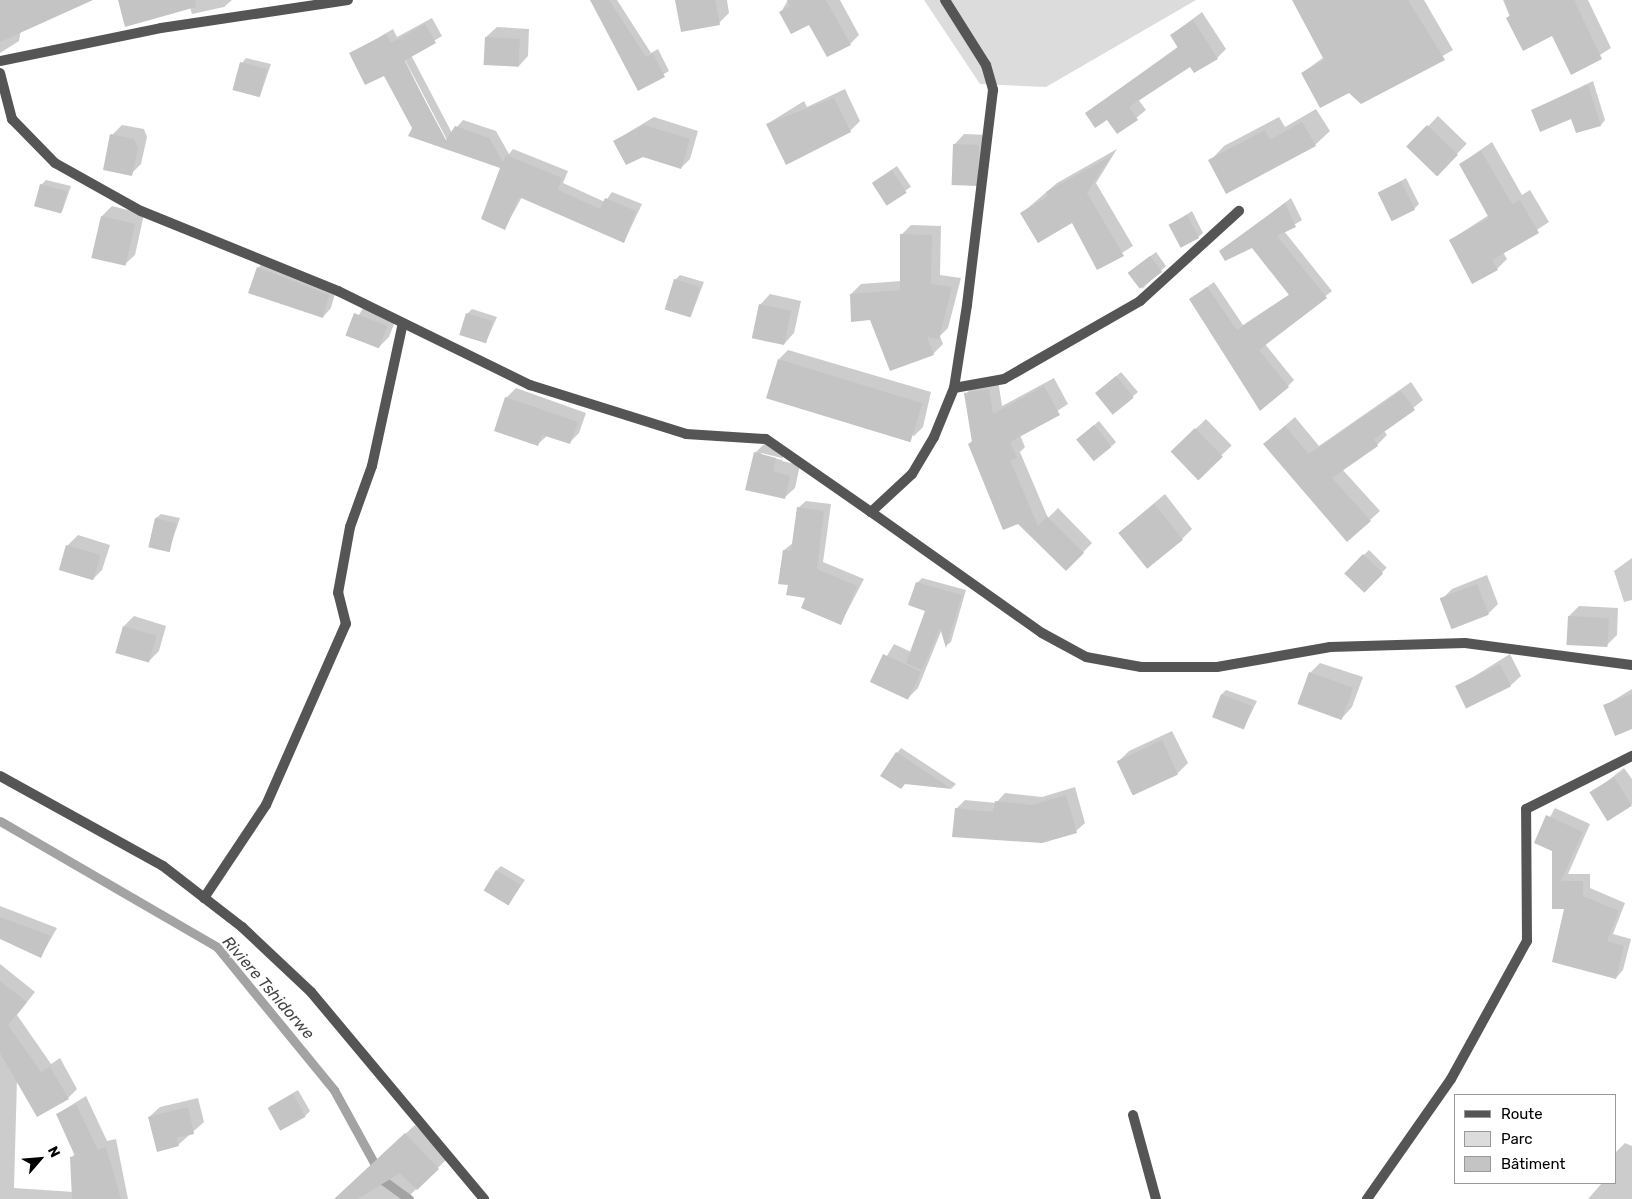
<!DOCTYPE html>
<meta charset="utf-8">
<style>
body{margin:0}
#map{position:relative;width:1632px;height:1199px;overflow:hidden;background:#fff;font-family:Rubik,sans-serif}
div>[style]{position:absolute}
.green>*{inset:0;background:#dcdcdc}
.shadow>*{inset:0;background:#0003;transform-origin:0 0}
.stream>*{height:9px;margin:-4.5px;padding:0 4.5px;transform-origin:4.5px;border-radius:4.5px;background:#a3a3a3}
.building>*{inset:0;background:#c4c4c4;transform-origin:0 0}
.minor>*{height:10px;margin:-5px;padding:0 5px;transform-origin:5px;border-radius:5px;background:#555}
span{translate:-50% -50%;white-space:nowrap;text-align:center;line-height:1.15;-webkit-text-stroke:4.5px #fff;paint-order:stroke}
.water-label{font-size:16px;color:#444;font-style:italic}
.legend{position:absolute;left:1454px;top:1094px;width:162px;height:90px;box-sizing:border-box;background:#fff;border:1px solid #999;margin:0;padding:6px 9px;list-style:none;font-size:15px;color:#000}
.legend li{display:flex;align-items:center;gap:10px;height:25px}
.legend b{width:25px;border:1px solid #999}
.north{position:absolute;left:15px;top:1134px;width:50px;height:50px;-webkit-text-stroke:4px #fff;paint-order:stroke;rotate:63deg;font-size:14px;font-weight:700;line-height:20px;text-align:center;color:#000}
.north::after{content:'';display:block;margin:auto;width:18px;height:22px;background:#000;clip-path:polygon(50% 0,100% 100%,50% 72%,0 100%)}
</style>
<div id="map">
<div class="green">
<i style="clip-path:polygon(924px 0,1196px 0,1046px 87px,980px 84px)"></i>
</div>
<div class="shadow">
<i style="clip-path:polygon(0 0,26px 0,19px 41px,0 53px)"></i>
<i style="clip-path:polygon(123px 0,232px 0,224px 7px,192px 14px,190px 7px)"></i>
<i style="clip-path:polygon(591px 0,617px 0,651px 53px,658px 49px,669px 71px,638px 89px)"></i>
<i style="clip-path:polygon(676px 0,727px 0,729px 13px,719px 23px)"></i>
<i style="clip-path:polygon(788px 0,840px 0,859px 35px,850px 44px,781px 12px)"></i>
<i style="clip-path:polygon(1294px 0,1424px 0,1453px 50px,1361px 103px,1349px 91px,1302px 73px,1324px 57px)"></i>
<i style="clip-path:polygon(1503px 0,1588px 0,1611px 48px,1571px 73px,1552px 34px,1523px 49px)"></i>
<i style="clip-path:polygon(1202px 12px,1226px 49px,1217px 58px,1191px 65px,1138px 99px,1146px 110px,1118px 133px,1108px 119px,1086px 113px,1179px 46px,1171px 35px)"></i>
<i style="clip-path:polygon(evenodd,432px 18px,442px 36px,411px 55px,452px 133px,463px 120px,496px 131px,509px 154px,513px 149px,568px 171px,563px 183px,605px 202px,612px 192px,642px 204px,624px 242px,522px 197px,505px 228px,502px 167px,413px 128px,384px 74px,351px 54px,393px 29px,397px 37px,432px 18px,402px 54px,447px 140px,444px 140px,402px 54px)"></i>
<i style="clip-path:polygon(497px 27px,529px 29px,528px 56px,518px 67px,486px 37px)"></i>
<i style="clip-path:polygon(246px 58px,271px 64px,260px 96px,242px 63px)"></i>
<i style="clip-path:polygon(1593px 81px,1605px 120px,1601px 125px,1532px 110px)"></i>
<i style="clip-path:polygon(845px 89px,860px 121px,850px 131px,767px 124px,804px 101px,807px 107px)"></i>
<i style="clip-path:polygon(1316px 109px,1330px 131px,1315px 145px,1210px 161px,1224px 146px,1279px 117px,1285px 127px)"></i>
<i style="left:1438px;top:116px;width:40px;height:43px;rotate:44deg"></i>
<i style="clip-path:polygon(654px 117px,698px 131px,690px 159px,681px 168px,614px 141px)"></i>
<i style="clip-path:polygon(122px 125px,144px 129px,147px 137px,141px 164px,131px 174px,112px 135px)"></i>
<i style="clip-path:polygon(964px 134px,988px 135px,984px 174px,974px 184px,954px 145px)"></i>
<i style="clip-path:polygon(1492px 142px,1522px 195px,1530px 190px,1549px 222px,1503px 252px,1507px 259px,1497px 269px,1450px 240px,1489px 215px,1460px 164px)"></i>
<i style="clip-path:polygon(1117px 149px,1096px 183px,1133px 246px,1098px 268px,1072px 221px,1022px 213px,1057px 183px)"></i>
<i style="left:897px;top:166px;width:25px;height:29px;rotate:56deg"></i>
<i style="clip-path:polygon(1406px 178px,1419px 204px,1414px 209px,1380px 194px)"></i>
<i style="clip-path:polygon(46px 180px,71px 186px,62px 212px,41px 185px)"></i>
<i style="clip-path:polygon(1291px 198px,1302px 220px,1284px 231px,1332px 291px,1265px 344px,1294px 380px,1288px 386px,1191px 299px,1214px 282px,1243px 325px,1290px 294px,1252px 247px,1221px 251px)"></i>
<i style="clip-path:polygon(112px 206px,144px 214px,135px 255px,124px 265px,102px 216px)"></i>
<i style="clip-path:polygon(1192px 211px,1203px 233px,1198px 237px,1170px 225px)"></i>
<i style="clip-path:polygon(911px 225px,941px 226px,940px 275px,961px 278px,948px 328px,940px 336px,943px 344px,933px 354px,871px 319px,851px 294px,861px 284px,901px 281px,901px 235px)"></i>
<i style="clip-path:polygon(1156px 252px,1166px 266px,1142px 289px,1135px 268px)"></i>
<i style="clip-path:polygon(267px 259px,337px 286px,331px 308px,323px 317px,250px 293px,259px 267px)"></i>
<i style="clip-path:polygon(680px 275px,704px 282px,691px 316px,675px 280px)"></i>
<i style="clip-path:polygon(770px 294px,801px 301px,794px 333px,784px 344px,760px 305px)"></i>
<i style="clip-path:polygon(366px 303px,397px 316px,389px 337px,378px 348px,347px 335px)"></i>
<i style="clip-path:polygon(472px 309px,497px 317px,486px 342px,467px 314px)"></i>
<i style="clip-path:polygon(788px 350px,931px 392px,923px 427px,914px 436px,779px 359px)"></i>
<i style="clip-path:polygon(1121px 372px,1138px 392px,1114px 413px,1102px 389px)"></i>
<i style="clip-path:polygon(1054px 378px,1068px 404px,1020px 435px,1025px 447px,1020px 452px,1048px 518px,1058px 508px,1092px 543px,1066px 570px,969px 444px,973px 440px,966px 394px,975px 384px,998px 380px,1002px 406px)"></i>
<i style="clip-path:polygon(1411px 382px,1423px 400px,1384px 431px,1387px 435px,1377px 445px,1342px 469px,1380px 511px,1370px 520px,1264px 444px,1295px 417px,1319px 446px)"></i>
<i style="clip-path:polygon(516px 388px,586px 413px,579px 433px,570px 442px,548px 435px,538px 444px,506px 398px)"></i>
<i style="left:1206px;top:419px;width:37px;height:47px;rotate:46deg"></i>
<i style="clip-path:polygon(1099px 421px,1116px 442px,1112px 446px,1083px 435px)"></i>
<i style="clip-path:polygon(evenodd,765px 443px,785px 448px,782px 461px,800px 465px,795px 488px,784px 498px,755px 453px,765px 443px,761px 453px,782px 458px,782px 460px,761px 455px,761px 453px)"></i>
<i style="clip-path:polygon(1165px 494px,1192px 529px,1182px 539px,1119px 533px)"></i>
<i style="clip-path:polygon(806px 501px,831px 504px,823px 562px,864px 579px,841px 623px,789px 584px,784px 550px,793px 543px,798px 508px)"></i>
<i style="clip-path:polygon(161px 514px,180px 518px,169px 550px,156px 518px)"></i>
<i style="clip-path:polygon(78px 535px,110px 545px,102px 570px,92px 580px,60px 570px,68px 545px)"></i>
<i style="left:1369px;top:550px;width:25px;height:33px;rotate:45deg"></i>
<i style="clip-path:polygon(1632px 558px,1632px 600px,1624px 602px,1614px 571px)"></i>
<i style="clip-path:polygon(1487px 575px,1498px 604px,1488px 614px,1442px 599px,1452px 589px)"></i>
<i style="clip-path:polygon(922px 578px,966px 590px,951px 642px,947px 645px,942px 629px,918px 688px,908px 698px,872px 681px,894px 644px,911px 652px,926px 610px,917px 583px)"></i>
<i style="clip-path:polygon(1579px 606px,1618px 608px,1617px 635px,1606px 646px,1569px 616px)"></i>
<i style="clip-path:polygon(134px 616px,166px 626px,159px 651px,149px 661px,124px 626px)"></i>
<i style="clip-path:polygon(1510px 654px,1521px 676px,1510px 686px,1457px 687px)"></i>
<i style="clip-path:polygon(1320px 663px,1363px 677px,1352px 707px,1342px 718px,1310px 673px)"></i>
<i style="clip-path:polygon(1632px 689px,1632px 728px,1604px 706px)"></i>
<i style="clip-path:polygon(1226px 690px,1257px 701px,1244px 728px,1222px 694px)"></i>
<i style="clip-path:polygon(1172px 731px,1188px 763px,1178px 773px,1119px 761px,1129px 751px)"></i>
<i style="clip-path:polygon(901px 748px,956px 784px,952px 788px,906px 783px,897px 753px)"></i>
<i style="clip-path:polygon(1624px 768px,1632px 779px,1632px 804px,1609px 820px,1591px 794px)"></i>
<i style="clip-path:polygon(1075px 787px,1085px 823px,1076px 831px,956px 809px,965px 800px,996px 803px,1005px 793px,1042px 797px)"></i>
<i style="clip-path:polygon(1555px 808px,1590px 824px,1568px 874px,1590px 874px,1590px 888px,1625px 903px,1613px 934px,1631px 939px,1623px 970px,1616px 978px,1565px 907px,1553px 850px,1536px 842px)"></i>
<i style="clip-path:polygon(501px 866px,525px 880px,508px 905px,497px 870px)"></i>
<i style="clip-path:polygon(0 906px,57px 928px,41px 956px,0 938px)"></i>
<i style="clip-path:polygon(0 964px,35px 992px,17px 1015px,51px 1064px,60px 1058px,77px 1089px,68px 1098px,17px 1079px,14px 1188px,74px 1192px,71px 1158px,75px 1154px,57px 1114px,86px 1096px,107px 1141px,116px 1139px,128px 1199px,0 1199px)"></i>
<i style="clip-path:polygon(298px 1090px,310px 1111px,305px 1116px,269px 1107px)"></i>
<i style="clip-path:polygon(198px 1098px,204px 1122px,178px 1145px,149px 1117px,160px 1107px)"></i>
<i style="clip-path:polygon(415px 1125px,447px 1159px,406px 1199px,343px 1199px,350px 1185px)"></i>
<i style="clip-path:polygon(1625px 1143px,1632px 1146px,1632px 1199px,1588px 1199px,1602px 1183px,1616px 1183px,1616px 1152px)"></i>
</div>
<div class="stream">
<i style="left:0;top:821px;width:251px;rotate:30.1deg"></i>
<i style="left:217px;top:947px;width:185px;rotate:50.7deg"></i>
<i style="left:334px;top:1090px;width:104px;rotate:61.2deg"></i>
<i style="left:384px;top:1181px;width:31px;rotate:36deg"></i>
</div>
<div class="building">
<i style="clip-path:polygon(0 0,93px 0,0 42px)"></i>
<i style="clip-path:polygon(118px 0,195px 0,196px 7px,125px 27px)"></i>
<i style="clip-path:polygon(590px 0,609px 0,646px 57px,653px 53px,665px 77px,638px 91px)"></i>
<i style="clip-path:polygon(675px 0,715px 0,720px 25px,681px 32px)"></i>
<i style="clip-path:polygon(787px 0,826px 0,851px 45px,827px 57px,809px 25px,791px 34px,779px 12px,790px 6px)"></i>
<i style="clip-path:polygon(1292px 0,1408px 0,1445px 60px,1361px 104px,1349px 93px,1320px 108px,1301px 73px,1324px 60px)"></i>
<i style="clip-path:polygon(1504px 0,1574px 0,1602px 59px,1571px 75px,1552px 36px,1523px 51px,1506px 18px,1511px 15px)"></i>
<i style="clip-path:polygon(1193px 20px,1218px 59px,1194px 73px,1190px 67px,1129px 107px,1138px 120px,1117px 134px,1107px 120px,1095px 128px,1085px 113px,1178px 48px,1170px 35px)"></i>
<i style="clip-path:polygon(425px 24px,436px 43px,404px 61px,446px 140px,455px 126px,489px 138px,503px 162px,506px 155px,562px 178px,558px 190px,600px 209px,605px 198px,636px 211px,624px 243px,519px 197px,505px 230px,481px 219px,500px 168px,408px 136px,412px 128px,384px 76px,365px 85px,349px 53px,386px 34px,391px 43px)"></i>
<i style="left:485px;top:37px;width:35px;height:28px;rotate:3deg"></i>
<i style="left:240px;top:62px;width:28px;height:29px;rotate:15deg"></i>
<i style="clip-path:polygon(1588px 85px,1601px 126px,1576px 133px,1571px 119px,1540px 132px,1531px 110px)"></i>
<i style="clip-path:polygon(834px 98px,851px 132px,786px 165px,766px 124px)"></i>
<i style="clip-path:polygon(1302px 122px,1316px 146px,1226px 194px,1208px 160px,1265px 130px,1270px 140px)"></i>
<i style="clip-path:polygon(644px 125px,690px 139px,681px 169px,643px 157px,626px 165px,613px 141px)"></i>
<i style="left:1427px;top:125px;width:43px;height:30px;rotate:44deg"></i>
<i style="clip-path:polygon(110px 134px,134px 139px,138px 148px,132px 176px,103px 170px)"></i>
<i style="left:953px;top:144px;width:26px;height:41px;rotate:2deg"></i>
<i style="clip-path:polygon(1481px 151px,1512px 204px,1520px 200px,1539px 233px,1492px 260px,1498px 270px,1472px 284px,1449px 240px,1489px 218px,1459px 164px)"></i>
<i style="clip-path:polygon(1111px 156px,1087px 193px,1124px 256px,1097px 270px,1072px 223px,1038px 243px,1020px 213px,1048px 196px,1046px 192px)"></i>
<i style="left:892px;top:170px;width:27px;height:24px;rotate:57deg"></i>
<i style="left:1401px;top:181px;width:32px;height:26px;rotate:64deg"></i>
<i style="left:40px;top:184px;width:28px;height:23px;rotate:15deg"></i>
<i style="clip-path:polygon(1285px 203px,1296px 227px,1277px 236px,1327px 298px,1259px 350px,1289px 387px,1260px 411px,1189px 299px,1207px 287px,1237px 330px,1289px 295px,1252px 248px,1225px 261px,1219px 251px)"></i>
<i style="left:1187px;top:215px;width:26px;height:21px;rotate:62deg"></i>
<i style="left:101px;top:216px;width:35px;height:43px;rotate:13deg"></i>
<i style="clip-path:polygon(900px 234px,932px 235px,931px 284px,952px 287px,939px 339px,927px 337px,934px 355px,890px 371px,870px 320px,851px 322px,850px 294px,900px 290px)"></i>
<i style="left:1150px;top:256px;width:20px;height:28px;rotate:53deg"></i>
<i style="clip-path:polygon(257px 267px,329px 295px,323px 318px,248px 293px)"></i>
<i style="left:674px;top:279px;width:27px;height:32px;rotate:17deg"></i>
<i style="left:759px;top:304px;width:33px;height:35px;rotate:12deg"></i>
<i style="left:354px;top:313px;width:36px;height:24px;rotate:21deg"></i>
<i style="left:466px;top:313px;width:28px;height:23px;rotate:17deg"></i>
<i style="left:778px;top:359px;width:151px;height:41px;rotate:17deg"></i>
<i style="left:1116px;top:376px;width:28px;height:27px;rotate:51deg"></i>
<i style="clip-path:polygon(1044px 386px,1060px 415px,1010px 442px,1017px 458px,1010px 460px,1038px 526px,1047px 516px,1084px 553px,1066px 571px,1018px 524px,1003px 530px,968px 444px,972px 442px,964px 393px,989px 389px,993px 414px)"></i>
<i style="clip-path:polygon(1401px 391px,1415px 410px,1374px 439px,1378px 446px,1332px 478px,1371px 521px,1347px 542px,1263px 444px,1285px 426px,1309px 454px)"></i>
<i style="clip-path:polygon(505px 397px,578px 422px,570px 444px,542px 435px,538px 446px,494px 431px)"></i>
<i style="left:1094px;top:425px;width:28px;height:23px;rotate:51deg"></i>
<i style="left:1195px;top:428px;width:40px;height:34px;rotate:46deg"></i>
<i style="clip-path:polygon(754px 452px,776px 458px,773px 471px,790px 476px,785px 499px,745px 490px)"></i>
<i style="left:1154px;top:504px;width:46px;height:46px;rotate:51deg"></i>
<i style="clip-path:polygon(797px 507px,824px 511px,817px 569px,857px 586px,841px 625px,801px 608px,805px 598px,786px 595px,788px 585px,778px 584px,783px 550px,791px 551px)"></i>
<i style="left:155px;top:518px;width:22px;height:30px;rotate:13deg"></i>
<i style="left:66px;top:545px;width:36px;height:26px;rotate:16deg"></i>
<i style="left:1363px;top:554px;width:28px;height:27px;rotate:44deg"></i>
<i style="clip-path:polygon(916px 582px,962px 595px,946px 648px,940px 628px,922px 670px,906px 663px,925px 611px,908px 605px)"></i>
<i style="left:1477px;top:584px;width:33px;height:40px;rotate:69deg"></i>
<i style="left:1568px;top:616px;width:41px;height:29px;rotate:3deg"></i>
<i style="left:123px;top:626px;width:35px;height:28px;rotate:16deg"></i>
<i style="left:883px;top:654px;width:42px;height:31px;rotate:25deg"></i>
<i style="left:1500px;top:664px;width:25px;height:50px;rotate:64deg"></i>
<i style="left:1309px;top:672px;width:47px;height:34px;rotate:20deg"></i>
<i style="left:1221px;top:694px;width:34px;height:25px;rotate:21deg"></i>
<i style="clip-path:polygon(1632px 694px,1632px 729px,1615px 736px,1603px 705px)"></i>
<i style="left:1162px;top:740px;width:38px;height:50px;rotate:65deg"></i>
<i style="clip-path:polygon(896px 752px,952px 789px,905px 784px,901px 789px,880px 776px)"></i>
<i style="left:1614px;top:777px;width:34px;height:29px;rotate:58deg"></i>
<i style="clip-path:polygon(1066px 795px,1077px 833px,1042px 843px,952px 837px,955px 808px,993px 812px,995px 801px,1032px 805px)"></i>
<i style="clip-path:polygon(1546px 815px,1583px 832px,1561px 881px,1583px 881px,1583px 896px,1619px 911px,1607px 941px,1624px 946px,1616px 979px,1552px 962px,1564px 909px,1552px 909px,1552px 851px,1534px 843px)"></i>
<i style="left:496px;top:870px;width:29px;height:24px;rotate:31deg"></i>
<i style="clip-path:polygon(0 917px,51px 936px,41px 958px,0 939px)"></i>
<i style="clip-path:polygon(0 981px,27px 1002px,8px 1025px,41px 1072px,50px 1067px,69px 1099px,37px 1117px,0 1053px)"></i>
<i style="left:293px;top:1094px;width:26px;height:29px;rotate:61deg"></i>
<i style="clip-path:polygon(76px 1104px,98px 1150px,106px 1147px,121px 1199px,72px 1199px,70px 1157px,75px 1156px,56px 1114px)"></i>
<i style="clip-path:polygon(188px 1107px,194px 1134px,177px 1138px,179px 1146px,157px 1152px,148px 1117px)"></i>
<i style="clip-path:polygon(405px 1133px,439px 1169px,417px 1190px,400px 1173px,358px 1199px,334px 1199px)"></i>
</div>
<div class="minor">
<i style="left:945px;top:0;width:77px;rotate:57.8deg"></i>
<i style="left:986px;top:65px;width:26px;rotate:74deg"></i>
<i style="left:993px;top:90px;width:217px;rotate:96.9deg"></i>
<i style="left:967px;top:305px;width:84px;rotate:98.9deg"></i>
<i style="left:954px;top:388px;width:53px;rotate:112.2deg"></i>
<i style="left:934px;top:437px;width:43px;rotate:120.7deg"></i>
<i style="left:912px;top:474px;width:56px;rotate:137.2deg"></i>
<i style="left:871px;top:512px;width:209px;rotate:35.3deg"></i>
<i style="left:1042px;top:633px;width:50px;rotate:28.6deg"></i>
<i style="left:1086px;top:657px;width:56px;rotate:10.3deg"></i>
<i style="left:1141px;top:667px;width:76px"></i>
<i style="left:1217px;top:667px;width:115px;rotate:-10deg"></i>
<i style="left:1330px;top:647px;width:135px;rotate:-1.7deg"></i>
<i style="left:1465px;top:643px;width:168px;rotate:7.5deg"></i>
<i style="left:0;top:61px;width:164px;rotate:-11.6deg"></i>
<i style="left:161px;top:28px;width:189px;rotate:-8.5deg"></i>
<i style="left:0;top:73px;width:48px;rotate:75.4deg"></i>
<i style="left:12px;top:119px;width:62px;rotate:45.7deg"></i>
<i style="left:55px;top:163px;width:98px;rotate:29.2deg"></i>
<i style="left:141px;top:211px;width:213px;rotate:22.1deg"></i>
<i style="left:338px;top:291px;width:214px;rotate:26.1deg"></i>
<i style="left:530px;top:385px;width:164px;rotate:17.4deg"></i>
<i style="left:686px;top:434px;width:80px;rotate:3.6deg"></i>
<i style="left:766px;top:439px;width:128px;rotate:34.8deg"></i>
<i style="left:954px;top:388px;width:51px;rotate:-10.2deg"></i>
<i style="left:1004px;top:379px;width:157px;rotate:-29.8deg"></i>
<i style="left:1140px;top:301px;width:134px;rotate:-42.3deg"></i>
<i style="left:0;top:776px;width:186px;rotate:28.9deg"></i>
<i style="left:163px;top:866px;width:100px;rotate:37.7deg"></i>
<i style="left:242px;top:927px;width:95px;rotate:43.3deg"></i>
<i style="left:311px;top:992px;width:270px;rotate:50.1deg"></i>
<i style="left:204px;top:898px;width:112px;rotate:-56.3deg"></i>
<i style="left:266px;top:805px;width:198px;rotate:-66.2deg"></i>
<i style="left:346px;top:624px;width:32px;rotate:-104deg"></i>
<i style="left:338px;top:593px;width:67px;rotate:-79.7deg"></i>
<i style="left:350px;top:527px;width:65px;rotate:-70.2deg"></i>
<i style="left:372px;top:466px;width:146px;rotate:-77.8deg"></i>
<i style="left:1133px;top:1115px;width:87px;rotate:74.7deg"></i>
<i style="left:1367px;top:1199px;width:146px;rotate:-55deg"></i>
<i style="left:1451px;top:1079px;width:158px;rotate:-61.2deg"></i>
<i style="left:1527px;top:941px;width:132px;rotate:-90.4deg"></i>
<i style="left:1526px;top:809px;width:119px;rotate:-26.6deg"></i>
</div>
<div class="water-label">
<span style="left:268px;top:988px;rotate:49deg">Riviere Tshidorwe</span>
</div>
<ul class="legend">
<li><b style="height:6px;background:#555"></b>Route</li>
<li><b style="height:14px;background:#dcdcdc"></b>Parc</li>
<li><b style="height:14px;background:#c4c4c4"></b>Bâtiment</li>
</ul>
<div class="north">N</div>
</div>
